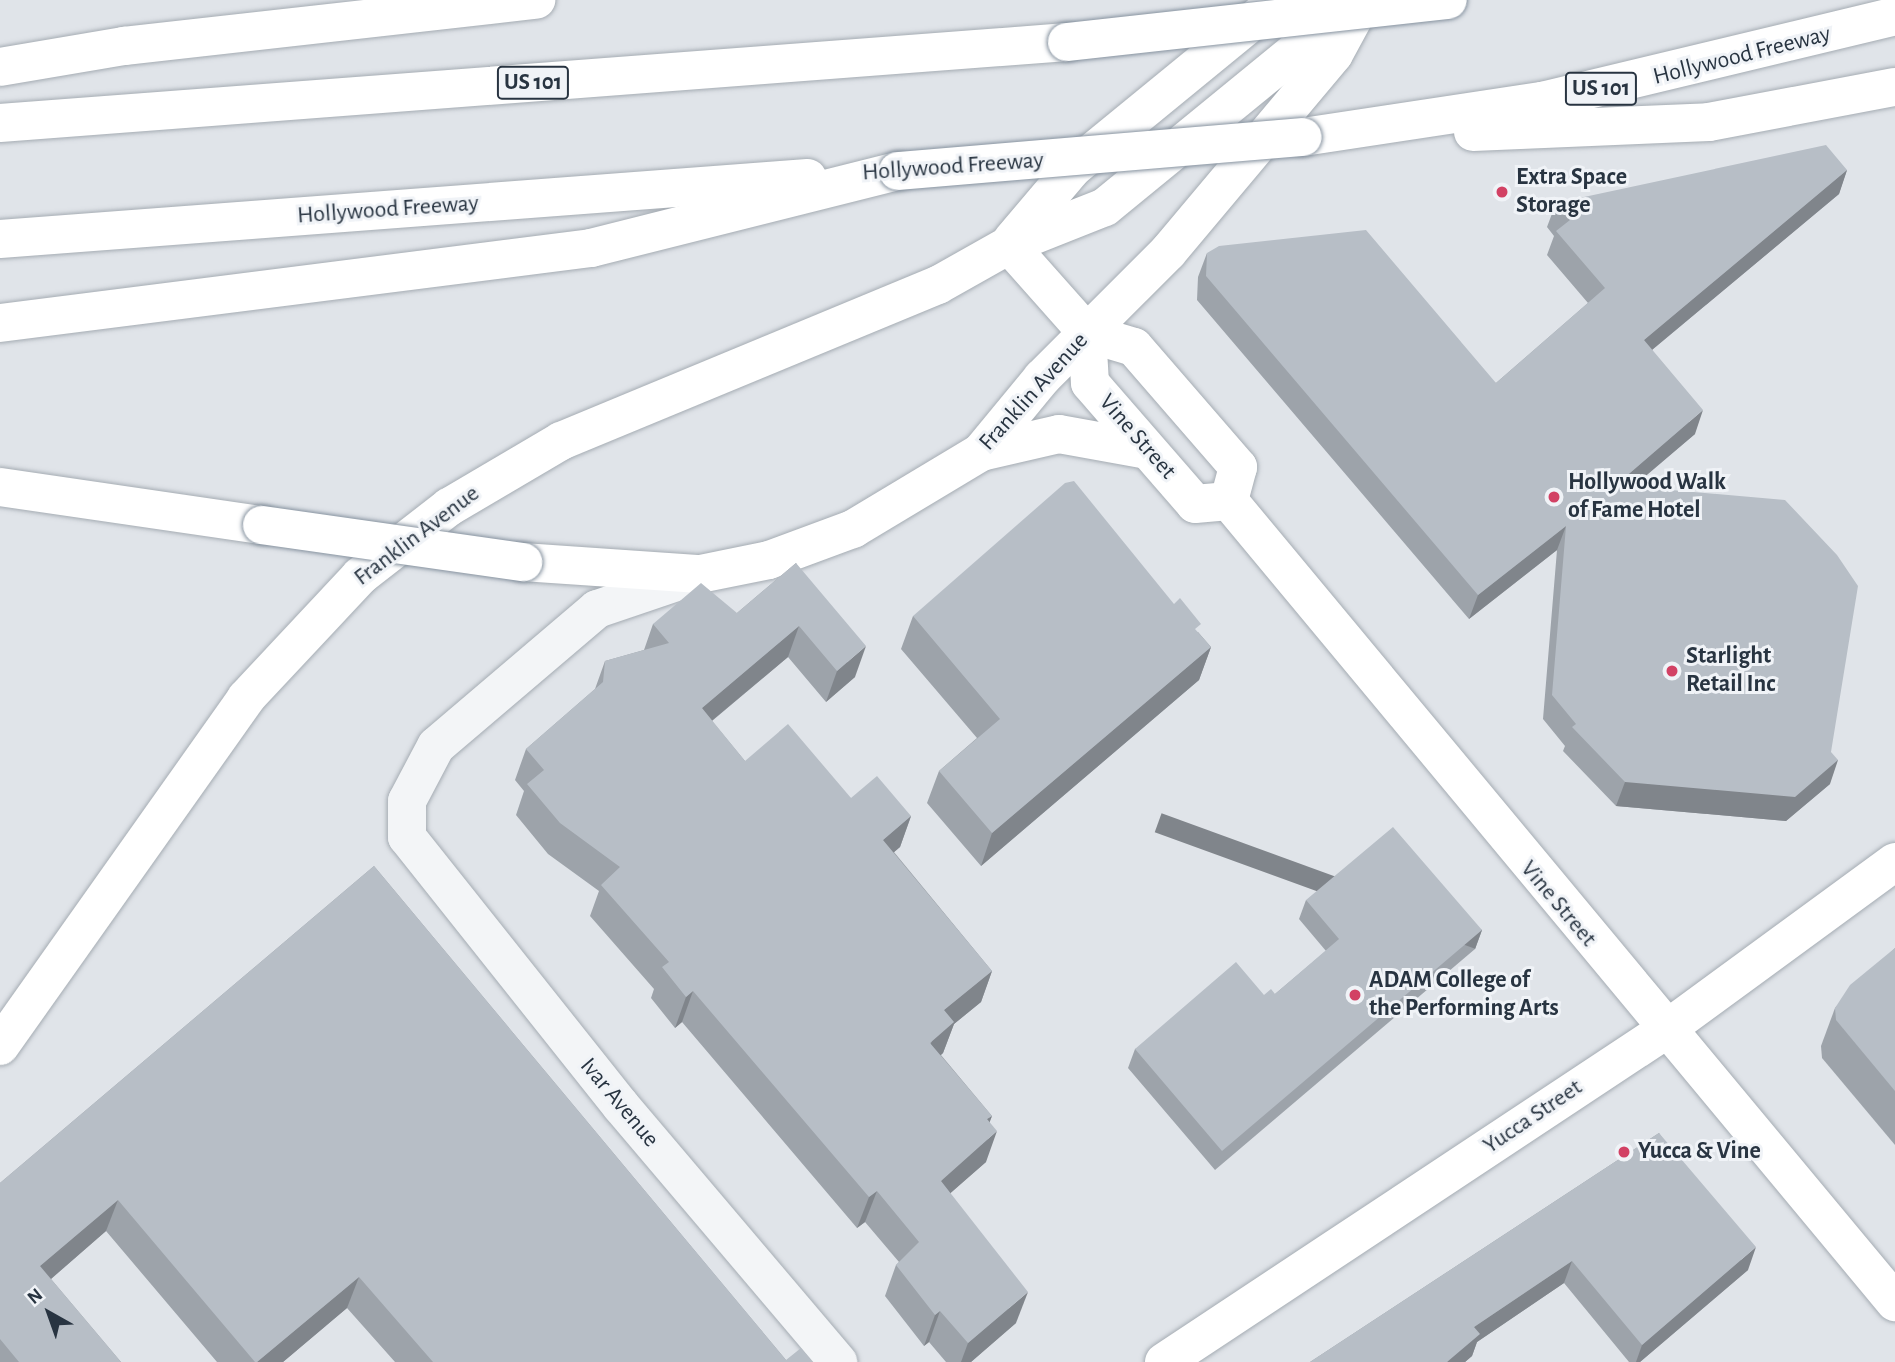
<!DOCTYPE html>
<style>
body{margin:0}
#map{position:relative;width:1895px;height:1362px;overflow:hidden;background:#e0e4e9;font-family:"Alegreya Sans",sans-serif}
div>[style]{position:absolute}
.roads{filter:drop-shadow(0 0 2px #a5acb3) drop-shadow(0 0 2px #a5acb3)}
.minor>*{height:38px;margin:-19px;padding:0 19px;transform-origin:19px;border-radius:19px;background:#f3f5f7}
.secondary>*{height:38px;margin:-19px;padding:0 19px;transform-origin:19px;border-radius:19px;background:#fff}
.motorway>*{height:38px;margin:-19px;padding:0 19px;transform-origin:19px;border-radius:19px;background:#fff}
.bridges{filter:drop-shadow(0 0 2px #8793a0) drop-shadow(0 0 2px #8793a0)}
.motorway-bridge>*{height:38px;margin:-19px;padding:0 19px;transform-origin:19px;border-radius:19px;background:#fff}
.wall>*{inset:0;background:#9da3aa}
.shaded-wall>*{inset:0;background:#80858b;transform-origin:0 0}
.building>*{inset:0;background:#b7bec6}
.dots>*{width:19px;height:19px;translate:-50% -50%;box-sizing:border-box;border:4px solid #f0f3f7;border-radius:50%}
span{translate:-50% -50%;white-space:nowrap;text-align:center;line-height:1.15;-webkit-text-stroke:6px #f0f3f7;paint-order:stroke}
.shield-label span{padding:2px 5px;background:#f0f3f7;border:2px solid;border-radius:5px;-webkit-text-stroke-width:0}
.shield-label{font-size:23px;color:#283441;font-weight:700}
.street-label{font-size:24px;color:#283441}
.poi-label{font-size:24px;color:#283441;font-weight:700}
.left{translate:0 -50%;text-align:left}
.north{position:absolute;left:14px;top:1278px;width:70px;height:70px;-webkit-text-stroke:5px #f0f3f7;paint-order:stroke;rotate:320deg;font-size:19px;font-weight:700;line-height:28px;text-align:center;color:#283441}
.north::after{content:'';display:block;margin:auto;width:24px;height:32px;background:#283441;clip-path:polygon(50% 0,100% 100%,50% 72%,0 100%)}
</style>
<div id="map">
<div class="roads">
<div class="minor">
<i style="left:700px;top:574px;width:109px;rotate:161.2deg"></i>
<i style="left:597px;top:609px;width:211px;rotate:139.6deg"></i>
<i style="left:436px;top:746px;width:62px;rotate:117.8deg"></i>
<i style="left:407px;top:801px;width:36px;rotate:90deg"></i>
<i style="left:407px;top:837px;width:344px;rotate:51.5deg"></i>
<i style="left:621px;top:1106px;width:336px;rotate:49.7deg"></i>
</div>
<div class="secondary">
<i style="left:1012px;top:240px;width:94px;rotate:-49.7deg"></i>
<i style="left:1073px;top:168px;width:248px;rotate:-39.3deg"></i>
<i style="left:1009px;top:245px;width:118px;rotate:48.4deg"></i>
<i style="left:1087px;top:333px;width:49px;rotate:16.6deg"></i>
<i style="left:1134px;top:347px;width:159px;rotate:49.1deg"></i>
<i style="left:1238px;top:467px;width:35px;rotate:105deg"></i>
<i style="left:1087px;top:333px;width:50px;rotate:86.6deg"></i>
<i style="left:1090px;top:383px;width:160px;rotate:49deg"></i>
<i style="left:1195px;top:504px;width:34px;rotate:-5deg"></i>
<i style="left:981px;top:452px;width:80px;rotate:-13deg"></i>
<i style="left:1059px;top:434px;width:90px;rotate:10.2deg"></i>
<i style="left:1229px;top:501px;width:1042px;rotate:50.26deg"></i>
<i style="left:700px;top:574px;width:70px;rotate:-11.5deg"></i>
<i style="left:769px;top:560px;width:90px;rotate:-20.3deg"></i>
<i style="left:853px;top:529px;width:149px;rotate:-31deg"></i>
<i style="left:981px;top:452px;width:96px;rotate:-50.5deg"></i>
<i style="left:1042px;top:378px;width:178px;rotate:-45deg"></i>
<i style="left:1168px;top:252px;width:258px;rotate:-50deg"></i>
<i style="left:1334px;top:54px;width:52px;rotate:-61.5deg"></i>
<i style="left:0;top:1046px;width:426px;rotate:-54.7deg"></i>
<i style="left:246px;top:698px;width:167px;rotate:-46.9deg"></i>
<i style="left:360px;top:576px;width:113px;rotate:-37.8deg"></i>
<i style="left:449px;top:507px;width:130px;rotate:-30.5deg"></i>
<i style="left:561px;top:441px;width:408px;rotate:-22.5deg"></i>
<i style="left:938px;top:285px;width:81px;rotate:-29.4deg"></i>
<i style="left:1009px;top:245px;width:103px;rotate:-21.6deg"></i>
<i style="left:1105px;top:207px;width:327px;rotate:-39.3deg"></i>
<i style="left:1164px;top:1362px;width:600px;rotate:-33.5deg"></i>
<i style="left:1664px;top:1031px;width:286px;rotate:-36.2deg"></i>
</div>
<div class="motorway">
<i style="left:0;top:67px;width:126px;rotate:-9.6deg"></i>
<i style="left:124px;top:46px;width:415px;rotate:-6.4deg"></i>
<i style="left:0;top:123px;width:1070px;rotate:-4.34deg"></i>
<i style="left:1473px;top:132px;width:236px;rotate:-2.4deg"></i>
<i style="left:1709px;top:122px;width:189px;rotate:-10.7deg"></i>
<i style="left:1303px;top:137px;width:242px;rotate:-8.6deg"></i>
<i style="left:1542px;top:101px;width:363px;rotate:-13.5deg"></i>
<i style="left:0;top:239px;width:810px;rotate:-4.32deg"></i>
<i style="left:0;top:323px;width:596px;rotate:-7.23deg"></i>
<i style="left:591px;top:248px;width:317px;rotate:-14.1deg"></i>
<i style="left:0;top:487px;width:265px;rotate:8.3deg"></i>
<i style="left:523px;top:562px;width:177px;rotate:3.9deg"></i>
</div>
</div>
<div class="bridges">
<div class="motorway-bridge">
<i style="left:1067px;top:42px;width:383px;rotate:-6.3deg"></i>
<i style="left:898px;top:171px;width:406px;rotate:-4.8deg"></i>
<i style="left:262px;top:525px;width:264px;rotate:8.1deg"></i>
</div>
</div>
<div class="wall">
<i style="clip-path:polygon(1847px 170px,1839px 194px,1652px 350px,1695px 434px,1633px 486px,1831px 752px,1830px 784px,1786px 821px,1616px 806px,1563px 751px,1565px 746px,1543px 719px,1557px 550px,1469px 619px,1197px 300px,1198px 277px,1207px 253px,1496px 383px,1588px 303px,1547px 255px,1554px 236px,1547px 227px,1556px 203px)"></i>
<i style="clip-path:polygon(796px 563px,855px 677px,826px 702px,788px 657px,712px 721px,745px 761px,851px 798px,911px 816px,900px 847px,894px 852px,992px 971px,981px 1002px,954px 1024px,943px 1053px,941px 1055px,992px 1116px,989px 1122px,986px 1162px,950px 1193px,1016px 1323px,971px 1362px,946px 1362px,929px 1342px,924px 1346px,885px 1296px,896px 1265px,899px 1262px,865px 1222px,857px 1228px,682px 1022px,675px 1028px,651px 998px,654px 989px,590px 916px,599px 891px,548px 854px,516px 815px,524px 791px,515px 780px,526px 749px,595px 689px,605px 661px,644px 650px,653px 624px,737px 613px)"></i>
<i style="clip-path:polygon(913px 616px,1198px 632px,1211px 647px,1199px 680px,981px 866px,927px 803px,939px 771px,977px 738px,901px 649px)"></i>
<i style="clip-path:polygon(374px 866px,786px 1360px,812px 1362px,395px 1362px,347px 1308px,283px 1362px,217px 1362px,106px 1231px,51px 1279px,121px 1362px,0 1362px,0 1183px)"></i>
<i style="clip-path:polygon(1306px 900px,1482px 930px,1475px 949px,1215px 1170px,1128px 1068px,1135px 1049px,1264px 995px,1275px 994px,1326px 951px,1299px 919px)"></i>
<i style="clip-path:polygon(1895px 948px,1895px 1145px,1822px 1058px,1821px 1046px,1835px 1008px)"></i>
<i style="clip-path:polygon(1659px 1133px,1748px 1270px,1640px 1362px,1629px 1362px,1564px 1283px,1477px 1342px,1472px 1356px,1465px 1362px,1310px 1362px)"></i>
</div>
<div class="shaded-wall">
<i style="clip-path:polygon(1847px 170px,1839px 194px,1635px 364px,1644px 340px)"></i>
<i style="clip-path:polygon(1703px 410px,1695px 434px,1607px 509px,1616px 485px)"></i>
<i style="clip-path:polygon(1566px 526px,1557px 550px,1469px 619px,1478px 595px)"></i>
<i style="clip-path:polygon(799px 626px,788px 657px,690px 739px,702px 708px)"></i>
<i style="clip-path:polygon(866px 646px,855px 677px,826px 702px,837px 671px)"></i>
<i style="clip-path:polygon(1211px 647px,1199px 680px,981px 866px,992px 833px)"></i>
<i style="clip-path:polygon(1838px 760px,1830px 784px,1786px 821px,1616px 806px,1625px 782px)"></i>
<i style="clip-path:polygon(911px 816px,900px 847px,872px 871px,883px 840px)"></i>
<i style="left:1482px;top:930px;width:20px;height:341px;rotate:110deg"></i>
<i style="clip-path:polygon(992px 971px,981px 1002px,954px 1024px,943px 1053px,919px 1074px,944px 1010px)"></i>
<i style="clip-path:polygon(693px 991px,682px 1022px,675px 1028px,686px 997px)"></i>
<i style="clip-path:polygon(992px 1116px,981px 1145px,997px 1131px,986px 1162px,929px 1212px,941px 1181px,987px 1119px)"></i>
<i style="clip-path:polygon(877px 1191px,865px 1222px,857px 1228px,869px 1197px)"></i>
<i style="clip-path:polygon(118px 1200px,106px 1231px,29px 1298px,40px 1266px)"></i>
<i style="clip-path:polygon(1756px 1247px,1748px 1270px,1640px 1362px,1636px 1362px,1642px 1345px)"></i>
<i style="clip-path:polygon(1572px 1261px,1564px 1283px,1477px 1342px,1472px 1356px,1465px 1362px,1447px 1362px,1474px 1327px)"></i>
<i style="clip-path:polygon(359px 1277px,347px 1308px,283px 1362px,257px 1362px)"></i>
<i style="clip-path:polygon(1028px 1292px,1016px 1323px,971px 1362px,961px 1362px,968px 1343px)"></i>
<i style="clip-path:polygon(940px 1311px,929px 1342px,924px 1346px,935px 1315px)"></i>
</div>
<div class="building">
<i style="clip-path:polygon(1826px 145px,1847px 170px,1644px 340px,1703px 410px,1616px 485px,1785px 500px,1837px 555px,1858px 586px,1831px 752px,1838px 760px,1795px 797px,1625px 782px,1572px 727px,1576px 724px,1552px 695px,1566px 526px,1478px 595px,1206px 276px,1207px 253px,1219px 246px,1366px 230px,1496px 383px,1605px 288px,1556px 231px,1570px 220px,1556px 203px)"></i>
<i style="clip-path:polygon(1074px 481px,1174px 604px,1180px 598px,1201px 624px,1195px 629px,1211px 647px,992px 833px,939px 771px,1000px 719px,913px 616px,1065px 483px)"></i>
<i style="clip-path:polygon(796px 563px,866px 646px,837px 671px,799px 626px,702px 708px,745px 761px,788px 724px,851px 798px,877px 776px,911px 816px,883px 840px,992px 971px,944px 1010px,954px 1022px,930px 1043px,992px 1116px,987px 1119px,997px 1131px,941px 1181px,1028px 1292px,968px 1343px,940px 1311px,935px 1315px,896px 1265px,919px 1242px,877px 1191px,869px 1197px,693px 991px,686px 997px,662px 967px,669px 962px,601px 885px,620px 867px,560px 823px,527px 784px,544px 770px,526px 749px,603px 682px,605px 661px,669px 643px,653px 624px,701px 583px,737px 613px)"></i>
<i style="clip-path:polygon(1393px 827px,1482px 930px,1222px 1151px,1135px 1049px,1236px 962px,1264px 995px,1271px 989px,1275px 994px,1339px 939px,1306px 900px)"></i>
<i style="clip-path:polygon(374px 866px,786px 1360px,801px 1348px,812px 1362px,433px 1362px,359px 1277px,257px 1362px,255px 1362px,118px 1200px,40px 1266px,121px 1362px,19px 1362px,0 1339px,0 1183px)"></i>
<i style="clip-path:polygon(1895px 948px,1895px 1091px,1836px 1020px,1835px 1008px,1850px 985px)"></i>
<i style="clip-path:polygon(1659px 1133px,1756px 1247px,1642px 1345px,1572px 1261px,1474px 1327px,1480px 1334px,1447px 1362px,1310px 1362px)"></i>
</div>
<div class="dots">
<i style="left:1502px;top:192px;background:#d24164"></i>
<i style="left:1554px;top:497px;background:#d24164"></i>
<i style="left:1672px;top:671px;background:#d24164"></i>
<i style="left:1355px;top:995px;background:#d24164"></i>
<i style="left:1624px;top:1152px;background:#d24164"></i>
</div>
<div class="shield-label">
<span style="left:533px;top:83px">US 101</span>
<span style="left:1601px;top:89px">US 101</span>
</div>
<div class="street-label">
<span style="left:1742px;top:56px;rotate:-14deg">Hollywood Freeway</span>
<span style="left:953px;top:167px;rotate:-4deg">Hollywood Freeway</span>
<span style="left:388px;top:210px;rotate:-4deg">Hollywood Freeway</span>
<span style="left:1034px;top:392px;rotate:-48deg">Franklin Avenue</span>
<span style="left:1137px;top:437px;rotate:49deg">Vine Street</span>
<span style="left:417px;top:536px;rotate:-37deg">Franklin Avenue</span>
<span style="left:1558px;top:904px;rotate:50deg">Vine Street</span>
<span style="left:619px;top:1103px;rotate:50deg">Ivar Avenue</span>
<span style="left:1533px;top:1117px;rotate:-34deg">Yucca Street</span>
</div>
<div class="poi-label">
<span class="left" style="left:1516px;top:192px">Extra Space<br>Storage</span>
<span class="left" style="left:1568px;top:497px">Hollywood Walk<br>of Fame Hotel</span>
<span class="left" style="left:1686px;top:671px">Starlight<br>Retail Inc</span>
<span class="left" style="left:1369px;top:995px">ADAM College of<br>the Performing Arts</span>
<span class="left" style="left:1638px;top:1152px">Yucca &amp; Vine</span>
</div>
<div class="north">N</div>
</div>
